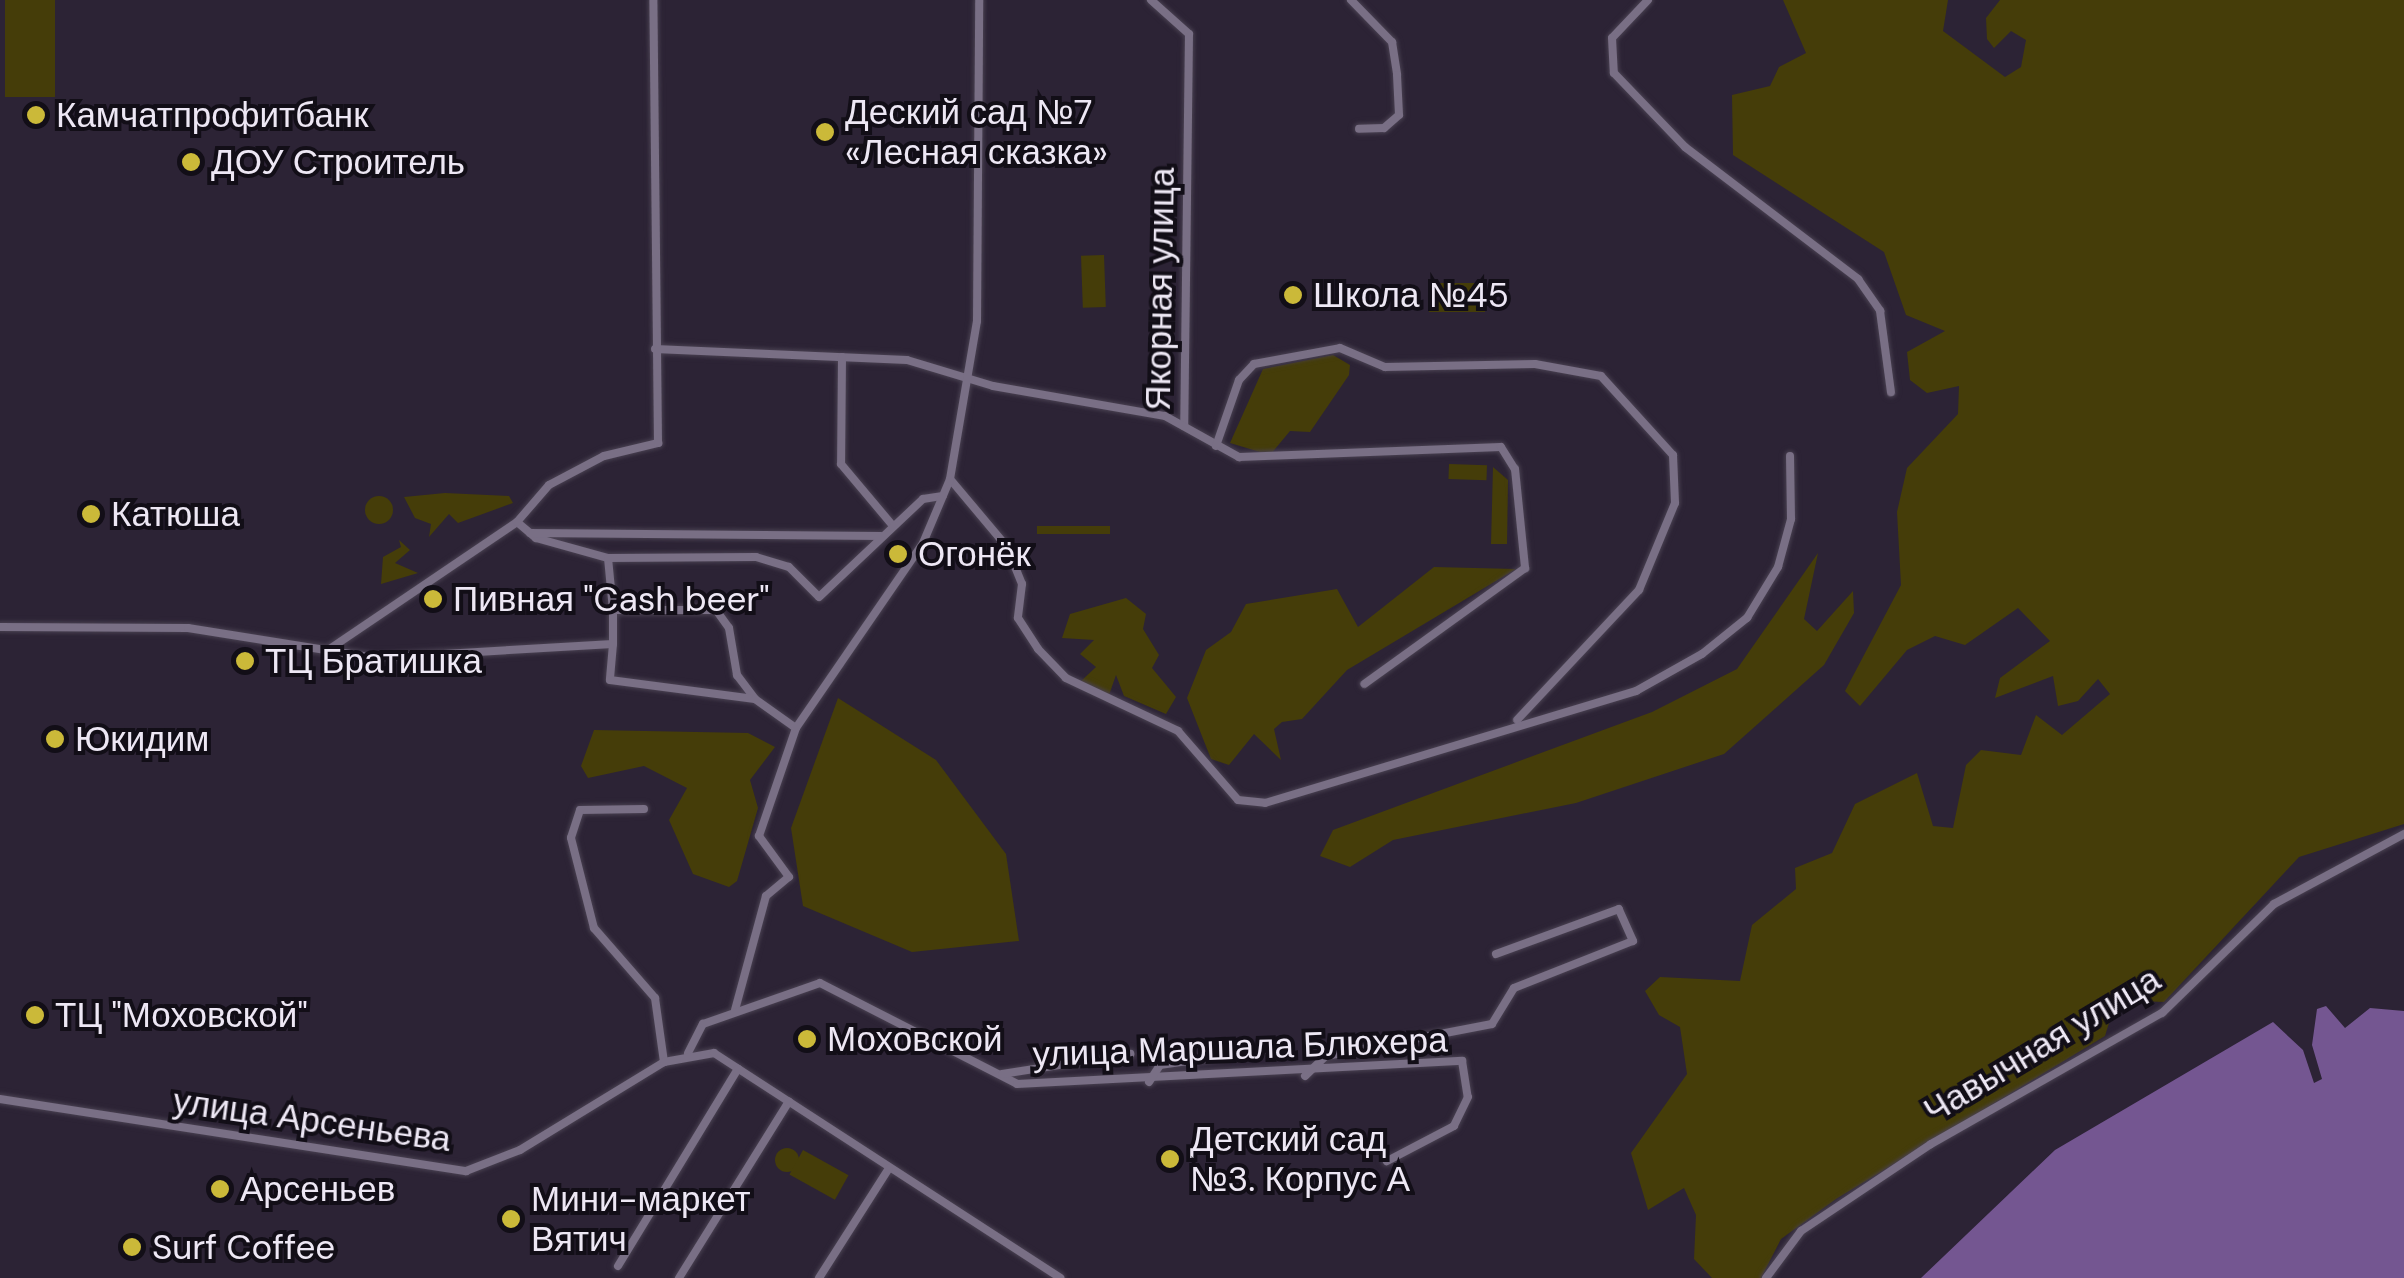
<!DOCTYPE html>
<meta charset="utf-8">
<style>
body{margin:0}
#map{position:relative;width:2404px;height:1278px;overflow:hidden;background:#2c2335;font-family:"DM Sans",sans-serif}
div>[style]{position:absolute}
.green>*{inset:0;background:#453d09;transform-origin:0 0}
.round{border-radius:50%}
.water>*{inset:0;background:#745691}
.roads{filter:drop-shadow(0 0 2px #494151) drop-shadow(0 0 2px #494151)}
.minor>*{height:8px;margin:-4px;padding:0 4px;transform-origin:4px;border-radius:4px;background:#796f85}
.dots>*{width:28px;height:28px;translate:-50% -50%;box-sizing:border-box;border:5px solid #120e17;border-radius:50%}
span{translate:-50% -50%;white-space:nowrap;text-align:center;line-height:1.15;-webkit-text-stroke:8px #120e17;paint-order:stroke}
.poi-label{font-size:35px;color:#ede7f4}
.left{translate:0 -50%;text-align:left}
.street-label{font-size:35px;color:#ede7f4}
</style>
<div id="map">
<div class="green">
<i style="left:5px;top:0;width:50px;height:97px"></i>
<i style="clip-path:polygon(1783px 0,1948px 0,1943px 31px,2005px 77px,2021px 67px,2026px 40px,2011px 31px,1994px 48px,1987px 39px,1986px 18px,2000px 0,2404px 0,2404px 824px,2299px 857px,2164px 1002px,2116px 1000px,2105px 1036px,1836px 1199px,1781px 1239px,1761px 1278px,1712px 1278px,1694px 1259px,1696px 1215px,1684px 1188px,1648px 1210px,1631px 1153px,1687px 1074px,1680px 1027px,1659px 1015px,1645px 991px,1660px 977px,1740px 981px,1752px 925px,1796px 889px,1795px 868px,1832px 853px,1855px 804px,1917px 773px,1933px 826px,1953px 828px,1966px 765px,1981px 750px,2021px 755px,2036px 715px,2062px 735px,2110px 694px,2098px 679px,2078px 701px,2058px 706px,2053px 676px,1995px 698px,2000px 678px,2050px 641px,2018px 608px,1965px 645px,1935px 636px,1907px 650px,1860px 706px,1845px 691px,1901px 585px,1897px 512px,1907px 468px,1958px 414px,1959px 386px,1927px 393px,1910px 380px,1907px 352px,1945px 331px,1906px 315px,1884px 252px,1733px 155px,1732px 95px,1770px 86px,1779px 67px,1806px 53px)"></i>
<i style="left:1104px;top:255px;width:52px;height:23px;rotate:88deg"></i>
<i style="left:1429px;top:283px;width:56px;height:29px"></i>
<i style="clip-path:polygon(1333px 355px,1350px 365px,1349px 375px,1310px 432px,1290px 431px,1270px 455px,1230px 443px,1263px 369px)"></i>
<i style="left:1449px;top:464px;width:38px;height:15px;rotate:2deg"></i>
<i style="clip-path:polygon(1493px 467px,1508px 480px,1507px 544px,1491px 544px)"></i>
<i style="clip-path:polygon(445px 493px,509px 496px,513px 503px,458px 523px,449px 514px,429px 537px,431px 524px,415px 518px,404px 497px)"></i>
<i class="round" style="left:365px;top:496px;width:28px;height:28px"></i>
<i style="left:1037px;top:526px;width:73px;height:8px"></i>
<i style="clip-path:polygon(399px 540px,410px 550px,395px 563px,418px 573px,381px 584px,383px 557px,401px 547px)"></i>
<i style="clip-path:polygon(1818px 553px,1804px 619px,1817px 631px,1853px 591px,1854px 613px,1824px 665px,1724px 754px,1576px 803px,1393px 840px,1350px 867px,1320px 856px,1333px 830px,1652px 712px,1737px 669px)"></i>
<i style="clip-path:polygon(1434px 567px,1516px 569px,1347px 670px,1302px 719px,1282px 722px,1274px 729px,1281px 760px,1254px 734px,1229px 765px,1211px 759px,1187px 698px,1206px 650px,1231px 632px,1246px 604px,1337px 589px,1358px 627px)"></i>
<i style="clip-path:polygon(1126px 598px,1146px 614px,1143px 629px,1159px 655px,1152px 668px,1176px 697px,1166px 714px,1124px 696px,1116px 675px,1109px 695px,1080px 682px,1096px 667px,1080px 654px,1094px 640px,1062px 638px,1070px 614px)"></i>
<i style="clip-path:polygon(838px 698px,936px 760px,1006px 854px,1019px 941px,912px 952px,803px 906px,791px 828px)"></i>
<i style="clip-path:polygon(594px 730px,748px 733px,775px 747px,750px 780px,758px 808px,737px 881px,729px 887px,693px 874px,669px 820px,687px 788px,644px 766px,588px 778px,581px 766px)"></i>
<i class="round" style="left:775px;top:1148px;width:24px;height:24px"></i>
<i style="left:803px;top:1150px;width:52px;height:28px;rotate:29deg"></i>
</div>
<div class="water">
<i style="clip-path:polygon(2326px 1006px,2345px 1028px,2370px 1008px,2404px 1011px,2404px 1278px,1921px 1278px,2055px 1150px,2273px 1022px,2303px 1050px,2314px 1083px,2322px 1079px,2312px 1045px,2317px 1009px)"></i>
</div>
<div class="roads">
<div class="minor">
<i style="left:1151px;top:0;width:51px;rotate:41.8deg"></i>
<i style="left:1189px;top:34px;width:392px;rotate:90.7deg"></i>
<i style="left:1351px;top:0;width:59px;rotate:45.7deg"></i>
<i style="left:1392px;top:42px;width:33px;rotate:81deg"></i>
<i style="left:1397px;top:75px;width:40px;rotate:87.1deg"></i>
<i style="left:1399px;top:115px;width:20px;rotate:139deg"></i>
<i style="left:1384px;top:128px;width:25px;rotate:178deg"></i>
<i style="left:1648px;top:0;width:52px;rotate:133.5deg"></i>
<i style="left:1612px;top:38px;width:35px;rotate:87deg"></i>
<i style="left:1614px;top:73px;width:103px;rotate:46.2deg"></i>
<i style="left:1685px;top:147px;width:218px;rotate:37.3deg"></i>
<i style="left:1858px;top:279px;width:39px;rotate:55deg"></i>
<i style="left:1880px;top:311px;width:82px;rotate:82.3deg"></i>
<i style="left:655px;top:349px;width:252px;rotate:2.5deg"></i>
<i style="left:907px;top:360px;width:90px;rotate:16.8deg"></i>
<i style="left:993px;top:386px;width:175px;rotate:9.9deg"></i>
<i style="left:1165px;top:416px;width:85px;rotate:29deg"></i>
<i style="left:1239px;top:457px;width:262px;rotate:-2.2deg"></i>
<i style="left:1501px;top:447px;width:26px;rotate:58deg"></i>
<i style="left:1515px;top:469px;width:100px;rotate:84.2deg"></i>
<i style="left:1525px;top:568px;width:198px;rotate:144.2deg"></i>
<i style="left:842px;top:357px;width:107px;rotate:90.5deg"></i>
<i style="left:841px;top:464px;width:81px;rotate:50deg"></i>
<i style="left:1216px;top:446px;width:70px;rotate:-70.8deg"></i>
<i style="left:1239px;top:380px;width:22px;rotate:-47deg"></i>
<i style="left:1254px;top:364px;width:87px;rotate:-10.5deg"></i>
<i style="left:1340px;top:348px;width:49px;rotate:22.9deg"></i>
<i style="left:1385px;top:367px;width:150px;rotate:-1.1deg"></i>
<i style="left:1535px;top:364px;width:67px;rotate:10.3deg"></i>
<i style="left:1601px;top:376px;width:107px;rotate:47.7deg"></i>
<i style="left:1673px;top:455px;width:48px;rotate:87.6deg"></i>
<i style="left:1675px;top:503px;width:94px;rotate:112.5deg"></i>
<i style="left:1639px;top:590px;width:178px;rotate:133.2deg"></i>
<i style="left:950px;top:479px;width:89px;rotate:50deg"></i>
<i style="left:1007px;top:547px;width:40px;rotate:68deg"></i>
<i style="left:1022px;top:584px;width:34px;rotate:97deg"></i>
<i style="left:1018px;top:618px;width:37px;rotate:57deg"></i>
<i style="left:1038px;top:649px;width:40px;rotate:46deg"></i>
<i style="left:1066px;top:678px;width:124px;rotate:25.3deg"></i>
<i style="left:1178px;top:731px;width:91px;rotate:49deg"></i>
<i style="left:1238px;top:800px;width:27px;rotate:6deg"></i>
<i style="left:1265px;top:803px;width:388px;rotate:-16.8deg"></i>
<i style="left:1636px;top:691px;width:76px;rotate:-29.3deg"></i>
<i style="left:1702px;top:654px;width:58px;rotate:-38.7deg"></i>
<i style="left:1747px;top:618px;width:60px;rotate:-58.7deg"></i>
<i style="left:1778px;top:567px;width:50px;rotate:-74.8deg"></i>
<i style="left:1791px;top:519px;width:63px;rotate:-90.9deg"></i>
<i style="left:517px;top:522px;width:25px;rotate:40deg"></i>
<i style="left:536px;top:538px;width:75px;rotate:15.5deg"></i>
<i style="left:608px;top:558px;width:52px;rotate:84.5deg"></i>
<i style="left:613px;top:610px;width:103px"></i>
<i style="left:716px;top:610px;width:22px;rotate:54deg"></i>
<i style="left:729px;top:628px;width:48px;rotate:80.3deg"></i>
<i style="left:737px;top:675px;width:30px;rotate:53deg"></i>
<i style="left:530px;top:533px;width:351px;rotate:0.5deg"></i>
<i style="left:608px;top:558px;width:148px;rotate:-0.4deg"></i>
<i style="left:756px;top:557px;width:34px;rotate:17deg"></i>
<i style="left:789px;top:567px;width:42px;rotate:45deg"></i>
<i style="left:819px;top:597px;width:143px;rotate:-43.3deg"></i>
<i style="left:923px;top:499px;width:20px;rotate:-9deg"></i>
<i style="left:0;top:627px;width:188px;rotate:0.3deg"></i>
<i style="left:188px;top:628px;width:190px;rotate:9.1deg"></i>
<i style="left:376px;top:658px;width:237px;rotate:-3.4deg"></i>
<i style="left:613px;top:644px;width:36px;rotate:95deg"></i>
<i style="left:610px;top:680px;width:146px;rotate:7.5deg"></i>
<i style="left:755px;top:699px;width:50px;rotate:35.3deg"></i>
<i style="left:613px;top:644px;width:34px;rotate:-90deg"></i>
<i style="left:331px;top:648px;width:225px;rotate:-34.1deg"></i>
<i style="left:517px;top:522px;width:49px;rotate:-49.1deg"></i>
<i style="left:549px;top:485px;width:62px;rotate:-27.8deg"></i>
<i style="left:604px;top:456px;width:56px;rotate:-13.5deg"></i>
<i style="left:658px;top:443px;width:443px;rotate:-90.6deg"></i>
<i style="left:644px;top:809px;width:64px;rotate:179.1deg"></i>
<i style="left:580px;top:810px;width:29px;rotate:108deg"></i>
<i style="left:571px;top:838px;width:93px;rotate:75.7deg"></i>
<i style="left:594px;top:928px;width:93px;rotate:48.9deg"></i>
<i style="left:655px;top:998px;width:65px;rotate:82deg"></i>
<i style="left:735px;top:1010px;width:118px;rotate:-74.8deg"></i>
<i style="left:766px;top:896px;width:30px;rotate:-40deg"></i>
<i style="left:789px;top:877px;width:51px;rotate:-126.2deg"></i>
<i style="left:759px;top:836px;width:114px;rotate:-71.1deg"></i>
<i style="left:796px;top:728px;width:224px;rotate:-55.5deg"></i>
<i style="left:923px;top:543px;width:69px;rotate:-67.1deg"></i>
<i style="left:950px;top:479px;width:160px;rotate:-80.3deg"></i>
<i style="left:977px;top:321px;width:321px;rotate:-89.6deg"></i>
<i style="left:688px;top:1053px;width:33px;rotate:-63deg"></i>
<i style="left:703px;top:1024px;width:124px;rotate:-19.3deg"></i>
<i style="left:820px;top:983px;width:221px;rotate:27.1deg"></i>
<i style="left:1017px;top:1084px;width:446px;rotate:-3deg"></i>
<i style="left:1462px;top:1061px;width:36px;rotate:81deg"></i>
<i style="left:1468px;top:1097px;width:32px;rotate:116deg"></i>
<i style="left:1454px;top:1126px;width:76px;rotate:152.4deg"></i>
<i style="left:1002px;top:1074px;width:130px;rotate:-8.9deg"></i>
<i style="left:1305px;top:1076px;width:29px;rotate:-44deg"></i>
<i style="left:1326px;top:1056px;width:169px;rotate:-10.9deg"></i>
<i style="left:1492px;top:1024px;width:42px;rotate:-58.6deg"></i>
<i style="left:1514px;top:988px;width:128px;rotate:-21.6deg"></i>
<i style="left:1633px;top:941px;width:35px;rotate:-114deg"></i>
<i style="left:1619px;top:909px;width:131px;rotate:159.9deg"></i>
<i style="left:1149px;top:1082px;width:20px;rotate:-57deg"></i>
<i style="left:1160px;top:1065px;width:125px;rotate:-8.3deg"></i>
<i style="left:0;top:1099px;width:472px;rotate:8.8deg"></i>
<i style="left:466px;top:1171px;width:58px;rotate:-21.3deg"></i>
<i style="left:520px;top:1150px;width:169px;rotate:-31.4deg"></i>
<i style="left:664px;top:1062px;width:51px;rotate:-10.2deg"></i>
<i style="left:714px;top:1053px;width:413px;rotate:33deg"></i>
<i style="left:618px;top:1266px;width:231px;rotate:-58.7deg"></i>
<i style="left:679px;top:1278px;width:208px;rotate:-58.1deg"></i>
<i style="left:819px;top:1278px;width:130px;rotate:-57.5deg"></i>
<i style="left:1766px;top:1278px;width:59px;rotate:-53.3deg"></i>
<i style="left:1801px;top:1231px;width:156px;rotate:-33.8deg"></i>
<i style="left:1931px;top:1144px;width:266px;rotate:-29.6deg"></i>
<i style="left:2162px;top:1013px;width:156px;rotate:-44.2deg"></i>
<i style="left:2274px;top:904px;width:148px;rotate:-28.3deg"></i>
</div>
</div>
<div class="dots">
<i style="left:36px;top:115px;background:#cbb939"></i>
<i style="left:825px;top:132px;background:#cbb939"></i>
<i style="left:191px;top:162px;background:#cbb939"></i>
<i style="left:1293px;top:295px;background:#cbb939"></i>
<i style="left:91px;top:514px;background:#cbb939"></i>
<i style="left:898px;top:554px;background:#cbb939"></i>
<i style="left:433px;top:599px;background:#cbb939"></i>
<i style="left:245px;top:661px;background:#cbb939"></i>
<i style="left:55px;top:739px;background:#cbb939"></i>
<i style="left:35px;top:1015px;background:#cbb939"></i>
<i style="left:807px;top:1039px;background:#cbb939"></i>
<i style="left:1170px;top:1159px;background:#cbb939"></i>
<i style="left:220px;top:1189px;background:#cbb939"></i>
<i style="left:511px;top:1219px;background:#cbb939"></i>
<i style="left:132px;top:1247px;background:#cbb939"></i>
</div>
<div class="poi-label">
<span class="left" style="left:845px;top:132px">Деский сад №7<br>«Лесная сказка»</span>
<span class="left" style="left:56px;top:115px">Камчатпрофитбанк</span>
<span class="left" style="left:211px;top:162px">ДОУ Строитель</span>
<span class="left" style="left:1313px;top:295px">Школа №45</span>
<span class="left" style="left:111px;top:514px">Катюша</span>
<span class="left" style="left:918px;top:554px">Огонёк</span>
<span class="left" style="left:453px;top:599px">Пивная "Cash beer"</span>
<span class="left" style="left:265px;top:661px">ТЦ Братишка</span>
<span class="left" style="left:75px;top:739px">Юкидим</span>
<span class="left" style="left:55px;top:1015px">ТЦ "Моховской"</span>
<span class="left" style="left:827px;top:1039px">Моховской</span>
<span class="left" style="left:1190px;top:1159px">Детский сад<br>№3. Корпус А</span>
<span class="left" style="left:240px;top:1189px">Арсеньев</span>
<span class="left" style="left:531px;top:1219px">Мини-маркет<br>Вятич</span>
<span class="left" style="left:152px;top:1247px">Surf Coffee</span>
</div>
<div class="street-label">
<span style="left:1160px;top:289px;rotate:-89deg">Якорная улица</span>
<span style="left:2042px;top:1045px;rotate:-31deg">Чавычная улица</span>
<span style="left:1240px;top:1047px;rotate:-2deg">улица Маршала Блюхера</span>
<span style="left:312px;top:1120px;rotate:8deg">улица Арсеньева</span>
</div>
</div>
